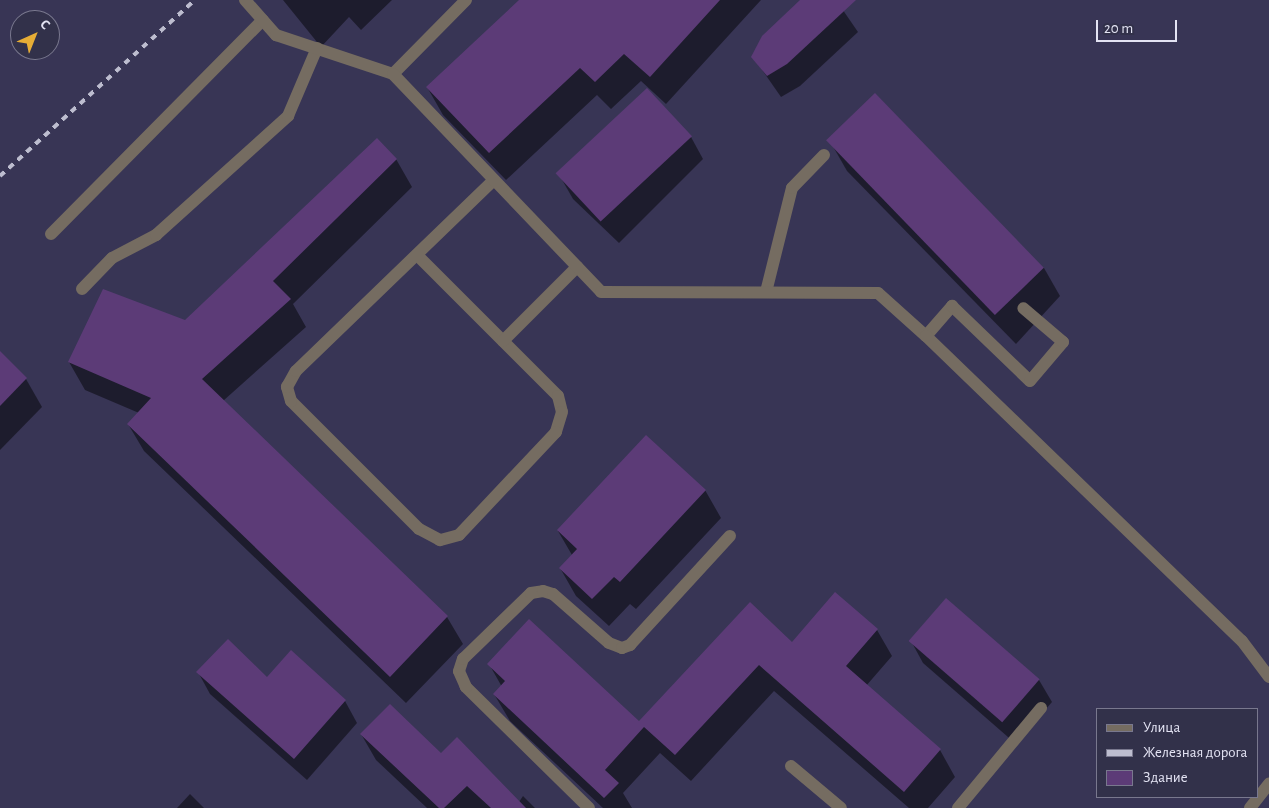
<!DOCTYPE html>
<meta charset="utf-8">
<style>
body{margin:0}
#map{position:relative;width:1269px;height:808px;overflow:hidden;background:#32314a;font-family:"Alegreya Sans",sans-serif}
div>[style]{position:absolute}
.built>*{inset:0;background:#383555}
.shadow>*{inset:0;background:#0007}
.building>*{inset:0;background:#5c3b77;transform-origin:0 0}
.lane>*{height:12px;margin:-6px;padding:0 6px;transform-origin:6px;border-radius:6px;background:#756c61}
.street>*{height:12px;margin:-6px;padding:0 6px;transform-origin:6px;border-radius:6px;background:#756c61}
.rail>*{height:4px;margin-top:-2px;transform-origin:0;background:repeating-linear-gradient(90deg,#bdbdcf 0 6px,transparent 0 12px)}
span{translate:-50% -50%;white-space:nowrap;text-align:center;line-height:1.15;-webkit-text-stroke:4px #32314a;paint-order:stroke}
.legend{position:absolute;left:1096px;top:708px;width:162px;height:90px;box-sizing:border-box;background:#32314a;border:1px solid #79788e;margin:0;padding:6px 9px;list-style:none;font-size:15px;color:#e3e3f3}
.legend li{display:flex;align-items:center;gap:10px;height:25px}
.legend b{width:25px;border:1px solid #79788e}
.north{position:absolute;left:10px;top:10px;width:50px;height:50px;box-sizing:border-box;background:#32314a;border:1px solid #79788e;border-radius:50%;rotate:44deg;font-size:14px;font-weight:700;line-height:20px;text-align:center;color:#e3e3f3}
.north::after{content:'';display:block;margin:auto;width:18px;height:22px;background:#e6ad36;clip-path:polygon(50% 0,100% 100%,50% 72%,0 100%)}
.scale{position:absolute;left:1096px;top:20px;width:81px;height:22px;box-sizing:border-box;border:2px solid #e3e3f3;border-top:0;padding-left:6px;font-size:15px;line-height:18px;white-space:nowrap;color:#e3e3f3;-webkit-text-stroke:4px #32314a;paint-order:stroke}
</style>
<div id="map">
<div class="built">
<i style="clip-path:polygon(evenodd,0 0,1269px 0,1269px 808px,0 808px,0 0,20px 20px,50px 20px,50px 50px,20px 50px,20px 20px,0 0,1098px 709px,1258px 709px,1258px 797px,1098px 797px,1098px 709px)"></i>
</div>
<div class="shadow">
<i style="clip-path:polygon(283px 0,392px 0,361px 30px,349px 17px,321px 47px)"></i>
<i style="clip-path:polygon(521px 0,761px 0,666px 104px,641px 81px,611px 109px,597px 95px,506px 180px,443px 115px,427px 87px)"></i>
<i style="clip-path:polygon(802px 0,836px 0,858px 32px,800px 86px,781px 97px,753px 57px)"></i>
<i style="clip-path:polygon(691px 137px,703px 159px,619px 243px,573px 199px,561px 178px)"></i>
<i style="clip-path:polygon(831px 143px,1044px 268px,1060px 296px,1016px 344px,847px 171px)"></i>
<i style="clip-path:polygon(396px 159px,412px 187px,293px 304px,306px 327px,223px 401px,447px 617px,463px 644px,406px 703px,144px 451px,128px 424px,139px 413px,85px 390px,69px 362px,185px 322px)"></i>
<i style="clip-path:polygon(0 352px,26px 379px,42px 407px,0 450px)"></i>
<i style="clip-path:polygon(705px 490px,721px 518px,636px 609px,630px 604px,609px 626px,576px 596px,560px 568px,572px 555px,558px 531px)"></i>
<i style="clip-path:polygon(947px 600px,1039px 680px,1052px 702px,1016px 744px,923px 663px,911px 641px)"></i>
<i style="clip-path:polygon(877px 630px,892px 656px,866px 686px,940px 750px,955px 777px,928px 808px,909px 808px,774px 691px,691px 781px,660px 753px,623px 793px,632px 808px,603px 808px,510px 721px,494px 694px,502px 687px,489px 664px,639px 723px,792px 643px)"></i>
<i style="clip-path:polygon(198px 672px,267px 679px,345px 701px,357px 723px,307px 780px,210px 694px)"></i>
<i style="clip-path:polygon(361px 734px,441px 755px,519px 802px,523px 796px,535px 808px,427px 808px,376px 760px)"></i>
<i style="clip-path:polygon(190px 794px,204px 808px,177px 808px)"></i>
</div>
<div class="building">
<i style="clip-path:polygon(519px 0,720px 0,650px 77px,624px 54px,595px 82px,580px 68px,489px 153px,426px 87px)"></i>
<i style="clip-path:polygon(800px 0,856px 0,787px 64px,767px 76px,751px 57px,762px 36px)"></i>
<i style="left:647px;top:88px;width:66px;height:125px;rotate:47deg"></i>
<i style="left:875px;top:93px;width:243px;height:68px;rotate:46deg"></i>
<i style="clip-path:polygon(377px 138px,397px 159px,273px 281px,291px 299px,202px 379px,448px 616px,390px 677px,127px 424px,151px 398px,68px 362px,103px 289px,185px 320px)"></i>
<i style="clip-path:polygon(0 351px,27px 378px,0 406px)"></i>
<i style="clip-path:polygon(646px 435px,706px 490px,620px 582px,614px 577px,592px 599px,559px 568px,577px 549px,557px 530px)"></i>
<i style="clip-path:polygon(835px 592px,878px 629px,846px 666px,941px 749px,904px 792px,759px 665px,675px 755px,644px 727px,605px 770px,619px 783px,604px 798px,493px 694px,505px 681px,487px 664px,529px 619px,639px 721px,750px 602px,792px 642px)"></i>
<i style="left:946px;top:598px;width:124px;height:57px;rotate:41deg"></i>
<i style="clip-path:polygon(228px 639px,267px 677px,291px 650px,346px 700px,294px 759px,196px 672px)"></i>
<i style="clip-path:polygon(390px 704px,441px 753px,457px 737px,526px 808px,491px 808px,467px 786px,444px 808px,439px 808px,360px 734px)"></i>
</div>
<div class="lane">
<i style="left:393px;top:74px;width:104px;rotate:-45.4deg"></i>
<i style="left:51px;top:234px;width:301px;rotate:-45.3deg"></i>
<i style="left:417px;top:255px;width:199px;rotate:45deg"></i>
<i style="left:558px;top:396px;width:16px;rotate:76deg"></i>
<i style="left:562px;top:412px;width:21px;rotate:107deg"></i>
<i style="left:556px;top:432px;width:141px;rotate:133.3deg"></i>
<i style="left:459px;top:535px;width:20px;rotate:165deg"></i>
<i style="left:440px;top:540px;width:24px;rotate:-152deg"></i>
<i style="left:419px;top:529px;width:181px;rotate:-135deg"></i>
<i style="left:291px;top:401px;width:15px;rotate:-106deg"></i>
<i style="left:287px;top:387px;width:18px;rotate:-61deg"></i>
<i style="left:296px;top:371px;width:275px;rotate:-44deg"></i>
<i style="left:82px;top:289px;width:43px;rotate:-45.9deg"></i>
<i style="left:112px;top:258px;width:50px;rotate:-27.6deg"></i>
<i style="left:156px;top:235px;width:178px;rotate:-42deg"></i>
<i style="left:288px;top:116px;width:74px;rotate:-66.9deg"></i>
<i style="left:766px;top:292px;width:107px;rotate:-76deg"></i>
<i style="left:792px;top:188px;width:46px;rotate:-45.9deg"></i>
<i style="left:878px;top:293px;width:64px;rotate:41.9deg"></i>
<i style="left:926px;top:336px;width:40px;rotate:-49deg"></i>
<i style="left:952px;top:306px;width:108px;rotate:43.9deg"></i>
<i style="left:1030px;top:381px;width:51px;rotate:-49.8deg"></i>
<i style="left:1063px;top:342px;width:52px;rotate:-139.6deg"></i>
<i style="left:926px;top:336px;width:439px;rotate:44deg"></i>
<i style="left:1242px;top:641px;width:45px;rotate:53.1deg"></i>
<i style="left:503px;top:341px;width:105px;rotate:-45deg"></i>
<i style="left:791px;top:766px;width:65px;rotate:40deg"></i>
<i style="left:589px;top:808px;width:173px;rotate:-135.5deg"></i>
<i style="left:466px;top:687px;width:17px;rotate:-114deg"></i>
<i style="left:459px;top:671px;width:13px;rotate:-72deg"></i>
<i style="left:463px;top:659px;width:95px;rotate:-44.1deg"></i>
<i style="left:531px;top:593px;width:12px;rotate:-9deg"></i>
<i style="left:543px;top:591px;width:10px;rotate:17deg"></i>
<i style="left:553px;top:594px;width:74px;rotate:41.2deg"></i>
<i style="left:609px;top:643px;width:14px;rotate:21deg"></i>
<i style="left:622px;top:648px;width:9px;rotate:-21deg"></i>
<i style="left:630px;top:645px;width:148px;rotate:-47.5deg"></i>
<i style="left:958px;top:808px;width:130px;rotate:-50.3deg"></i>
<i style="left:1250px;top:808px;width:31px;rotate:-52deg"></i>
</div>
<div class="street">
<i style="left:245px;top:0;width:47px;rotate:48.5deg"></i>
<i style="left:276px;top:35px;width:123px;rotate:18.4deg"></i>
<i style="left:393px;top:74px;width:301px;rotate:46.3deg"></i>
<i style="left:601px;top:292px;width:277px;rotate:0.2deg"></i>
</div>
<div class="rail">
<i style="left:0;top:176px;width:263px;rotate:-42.1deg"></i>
</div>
<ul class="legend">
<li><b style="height:6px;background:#756c61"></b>Улица</li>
<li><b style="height:6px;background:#bdbdcf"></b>Железная дорога</li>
<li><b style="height:14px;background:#5c3b77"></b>Здание</li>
</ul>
<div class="north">С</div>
<div class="scale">20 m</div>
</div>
